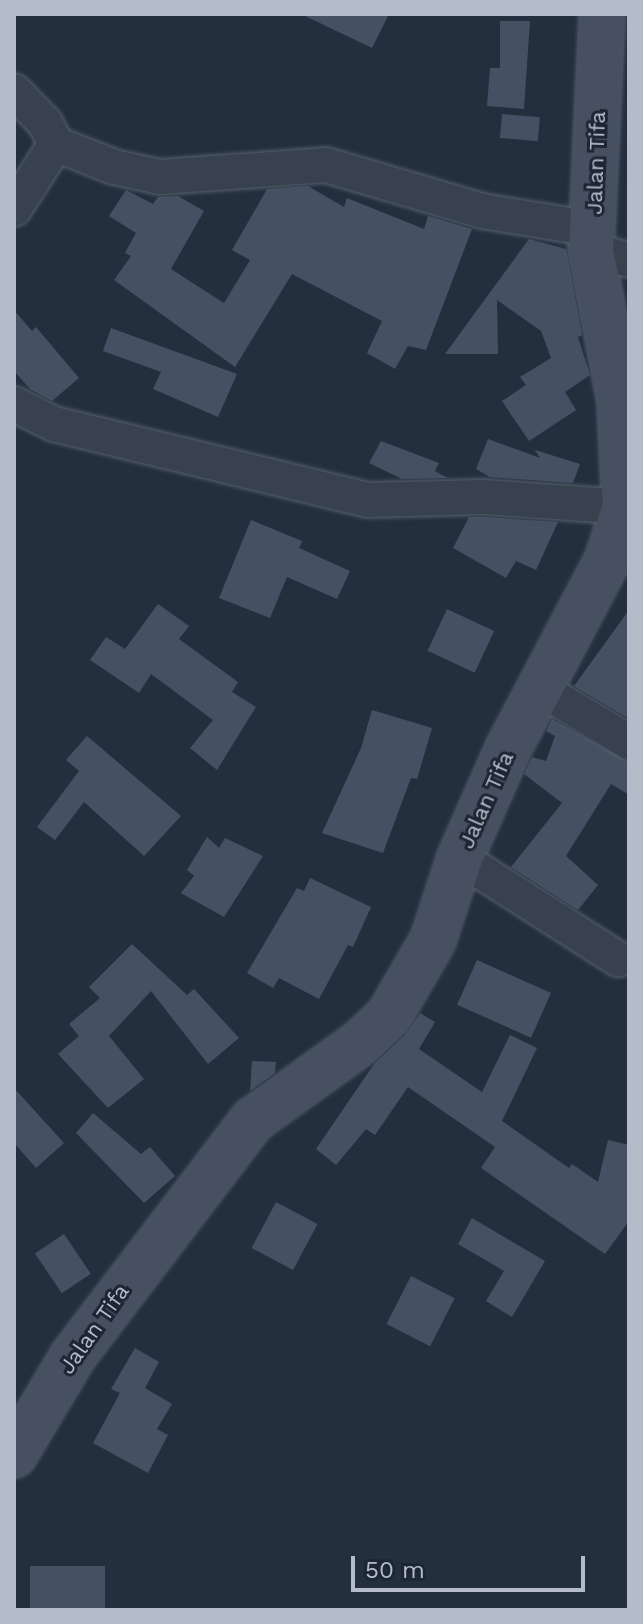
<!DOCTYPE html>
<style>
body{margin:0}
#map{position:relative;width:643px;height:1624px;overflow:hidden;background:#242f3e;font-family:"Work Sans",sans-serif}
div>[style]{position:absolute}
.building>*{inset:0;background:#455162;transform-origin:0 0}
.roads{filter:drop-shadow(0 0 2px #565f6c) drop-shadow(0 0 2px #565f6c)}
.street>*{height:34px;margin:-17px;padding:0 17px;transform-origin:17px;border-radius:17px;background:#38414e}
.secondary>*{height:44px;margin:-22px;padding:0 22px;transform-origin:22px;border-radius:22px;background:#465061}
span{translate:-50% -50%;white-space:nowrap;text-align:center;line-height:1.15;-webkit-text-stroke:6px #1d2633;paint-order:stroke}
.street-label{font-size:22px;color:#b4bcc9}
.frame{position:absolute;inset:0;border:16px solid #b4bcc9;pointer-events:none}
.scale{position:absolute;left:351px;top:1556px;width:234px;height:36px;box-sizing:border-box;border:4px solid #b4bcc9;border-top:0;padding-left:10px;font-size:24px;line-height:28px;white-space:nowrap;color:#b4bcc9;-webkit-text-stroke:6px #1d2633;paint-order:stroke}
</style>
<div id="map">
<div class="building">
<i style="clip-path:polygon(301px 14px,389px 14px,372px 48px)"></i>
<i style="clip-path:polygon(500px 21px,530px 21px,524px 109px,487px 106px,490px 68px,500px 68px)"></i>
<i style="left:502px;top:114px;width:38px;height:24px;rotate:5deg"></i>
<i style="clip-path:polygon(308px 186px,344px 207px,347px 198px,424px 229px,428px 216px,472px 229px,426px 350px,408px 346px,395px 369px,367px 353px,382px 321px,292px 274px,235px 367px,114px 280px,131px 256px,125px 253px,136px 233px,109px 216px,126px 190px,153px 204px,158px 197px,178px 196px,204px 211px,171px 269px,224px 303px,250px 260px,232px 250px,267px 189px)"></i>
<i style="clip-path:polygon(529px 239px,566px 249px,582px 335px,578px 337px,590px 375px,565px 392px,576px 410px,529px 441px,502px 401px,526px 385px,520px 377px,551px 358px,541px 331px,497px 300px,498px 354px,445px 354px)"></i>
<i style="clip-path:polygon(14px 310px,32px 331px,36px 327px,79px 378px,52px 401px,30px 389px,14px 371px)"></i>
<i style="clip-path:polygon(111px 328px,237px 374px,218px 417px,153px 389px,161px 372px,103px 351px)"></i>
<i style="clip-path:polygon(488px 439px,540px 458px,535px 450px,580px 464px,573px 483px,490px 477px,476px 469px)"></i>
<i style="clip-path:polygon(381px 441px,439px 463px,435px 471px,448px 478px,402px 479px,369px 463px)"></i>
<i style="clip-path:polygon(469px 517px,483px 517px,558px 522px,536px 570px,516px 561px,506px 578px,453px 548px)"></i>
<i style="clip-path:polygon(251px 520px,302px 541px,299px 548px,350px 571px,337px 599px,287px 577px,270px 618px,219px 598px)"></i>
<i style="clip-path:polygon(158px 604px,189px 626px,179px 639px,238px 682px,232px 692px,256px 707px,217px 770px,190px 748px,213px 720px,151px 674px,139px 693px,90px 660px,106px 637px,125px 649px)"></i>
<i style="left:447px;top:609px;width:52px;height:46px;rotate:25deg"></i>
<i style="clip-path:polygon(629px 610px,629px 717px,628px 718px,574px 686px)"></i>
<i style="clip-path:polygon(372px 710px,432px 728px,417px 779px,411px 778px,383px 853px,322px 833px,361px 748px)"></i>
<i style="clip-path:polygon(552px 719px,629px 762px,629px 795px,611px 784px,566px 856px,598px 885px,578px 910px,511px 867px,562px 803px,524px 774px,532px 757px,546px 761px,555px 736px,546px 731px)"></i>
<i style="clip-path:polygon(87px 736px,181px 816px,144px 856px,84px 802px,55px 840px,37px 827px,79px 771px,66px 760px)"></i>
<i style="clip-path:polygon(207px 837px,219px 848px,225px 838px,263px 856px,224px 917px,181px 893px,194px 876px,187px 870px)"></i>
<i style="clip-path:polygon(310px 878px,371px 907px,353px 947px,348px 945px,319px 999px,279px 978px,273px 988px,247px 973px,297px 888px,304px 891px)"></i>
<i style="clip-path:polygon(132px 944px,187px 995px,194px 989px,239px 1038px,208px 1064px,151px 991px,109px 1036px,144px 1079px,108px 1108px,58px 1054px,79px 1036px,69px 1024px,100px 998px,89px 987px)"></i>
<i style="left:477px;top:960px;width:81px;height:49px;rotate:24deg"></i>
<i style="clip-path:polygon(420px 1013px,435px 1022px,419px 1049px,482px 1092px,510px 1035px,537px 1048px,502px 1121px,569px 1168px,572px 1164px,598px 1182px,608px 1140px,629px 1145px,629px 1221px,605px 1254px,481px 1168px,495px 1147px,408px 1087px,375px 1135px,366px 1129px,336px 1165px,316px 1149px,374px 1064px,406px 1034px)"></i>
<i style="clip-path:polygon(252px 1061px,276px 1062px,275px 1073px,250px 1091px)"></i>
<i style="clip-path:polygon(14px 1088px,64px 1143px,36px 1168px,14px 1143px)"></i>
<i style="clip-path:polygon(93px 1113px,141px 1154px,150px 1147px,175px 1176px,144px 1203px,76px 1133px)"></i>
<i style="left:276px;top:1202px;width:47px;height:52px;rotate:28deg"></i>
<i style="clip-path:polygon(472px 1218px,545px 1261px,512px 1317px,486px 1301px,504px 1271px,458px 1244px)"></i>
<i style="left:64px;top:1234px;width:48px;height:35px;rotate:56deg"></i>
<i style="left:411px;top:1276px;width:49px;height:54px;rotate:27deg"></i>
<i style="clip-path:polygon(135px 1348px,159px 1362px,145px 1388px,172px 1404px,157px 1429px,168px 1435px,148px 1473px,93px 1443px,120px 1393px,111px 1389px)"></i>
<i style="left:30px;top:1566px;width:75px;height:44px"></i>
</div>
<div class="roads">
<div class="street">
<i style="left:14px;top:91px;width:45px;rotate:45.9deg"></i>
<i style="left:45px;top:123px;width:24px;rotate:62deg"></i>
<i style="left:56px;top:144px;width:77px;rotate:122.9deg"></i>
<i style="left:56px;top:144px;width:62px;rotate:21.6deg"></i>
<i style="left:114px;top:167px;width:47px;rotate:12.3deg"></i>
<i style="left:160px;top:177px;width:166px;rotate:-4.1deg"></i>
<i style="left:326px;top:165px;width:163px;rotate:16.4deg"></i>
<i style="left:482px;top:211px;width:112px;rotate:9.2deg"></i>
<i style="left:591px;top:251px;width:39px;rotate:13deg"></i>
<i style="left:14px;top:404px;width:45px;rotate:26.6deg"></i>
<i style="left:54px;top:424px;width:323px;rotate:13.6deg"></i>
<i style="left:368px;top:500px;width:115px;rotate:-1.5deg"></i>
<i style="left:483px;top:497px;width:142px;rotate:4deg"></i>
<i style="left:539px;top:688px;width:105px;rotate:31deg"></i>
<i style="left:460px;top:858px;width:188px;rotate:32.6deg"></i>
</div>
<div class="secondary">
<i style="left:14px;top:1455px;width:115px;rotate:-59.2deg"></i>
<i style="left:73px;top:1356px;width:297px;rotate:-52.7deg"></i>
<i style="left:253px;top:1120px;width:132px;rotate:-35.7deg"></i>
<i style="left:360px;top:1043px;width:40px;rotate:-43deg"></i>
<i style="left:389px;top:1016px;width:88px;rotate:-59.9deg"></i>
<i style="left:433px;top:940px;width:86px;rotate:-71.8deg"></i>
<i style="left:460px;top:858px;width:121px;rotate:-66.2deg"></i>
<i style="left:509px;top:747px;width:210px;rotate:-62.2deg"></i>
<i style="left:607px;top:561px;width:57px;rotate:-71.6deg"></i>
<i style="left:625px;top:507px;width:107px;rotate:-92.7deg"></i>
<i style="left:620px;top:400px;width:152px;rotate:-101deg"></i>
<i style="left:591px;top:251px;width:237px;rotate:-87.3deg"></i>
</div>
</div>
<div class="street-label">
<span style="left:596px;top:163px;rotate:-88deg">Jalan Tifa</span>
<span style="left:486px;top:800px;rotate:-66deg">Jalan Tifa</span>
<span style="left:94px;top:1329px;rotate:-55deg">Jalan Tifa</span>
</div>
<div class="frame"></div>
<div class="scale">50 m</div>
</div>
